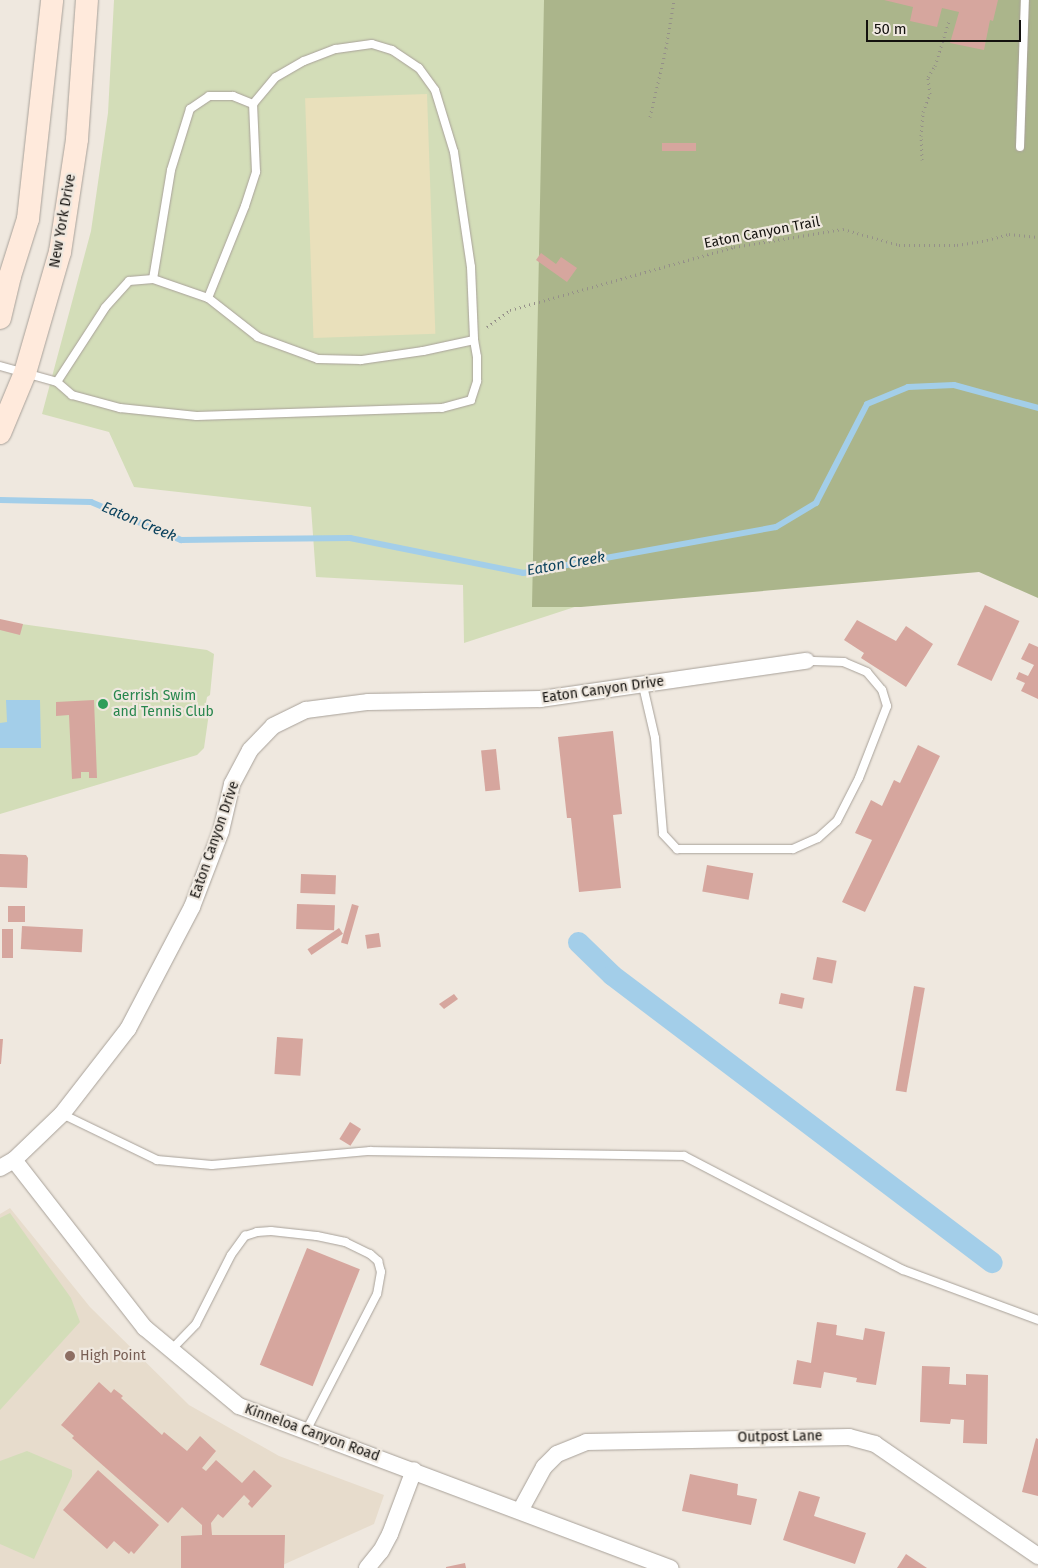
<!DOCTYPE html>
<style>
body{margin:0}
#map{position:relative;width:1038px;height:1568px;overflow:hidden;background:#efe8df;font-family:"Fira Sans",sans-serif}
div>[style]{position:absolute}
.built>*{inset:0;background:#e7dccc}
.green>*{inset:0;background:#d3ddb8}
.forest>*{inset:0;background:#abb58b}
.sand>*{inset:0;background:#e9e0bb;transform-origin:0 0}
.water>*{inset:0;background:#a3cee9}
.stream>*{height:6px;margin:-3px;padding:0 3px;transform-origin:3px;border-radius:3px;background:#a3cee9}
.canal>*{height:21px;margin:-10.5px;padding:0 10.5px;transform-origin:10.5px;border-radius:10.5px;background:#a3cee9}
.building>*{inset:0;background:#d6a69e;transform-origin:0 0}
.path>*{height:3px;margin-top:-1.5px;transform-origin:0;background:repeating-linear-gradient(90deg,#959089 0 1px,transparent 0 5px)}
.roads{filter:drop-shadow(0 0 1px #a8a199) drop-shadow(0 0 1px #a8a199)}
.service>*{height:8px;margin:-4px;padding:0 4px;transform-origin:4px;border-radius:4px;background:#fff}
.minor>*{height:16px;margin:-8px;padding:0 8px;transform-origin:8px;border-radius:8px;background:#fff}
.secondary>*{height:22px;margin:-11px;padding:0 11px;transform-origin:11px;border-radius:11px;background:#ffeadc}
.dots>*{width:14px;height:14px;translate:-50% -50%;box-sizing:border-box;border:2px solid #efe8df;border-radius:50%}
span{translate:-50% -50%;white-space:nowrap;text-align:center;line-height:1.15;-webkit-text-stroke:4.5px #efe8df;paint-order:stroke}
.street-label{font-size:14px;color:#13110e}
.leisure-label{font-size:14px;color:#27864d}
.left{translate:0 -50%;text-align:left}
.education-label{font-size:14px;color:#785e54}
.water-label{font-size:15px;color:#0b425d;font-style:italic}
.scale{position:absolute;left:866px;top:20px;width:155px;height:22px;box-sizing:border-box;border:2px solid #13110e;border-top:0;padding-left:6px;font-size:15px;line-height:18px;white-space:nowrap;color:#13110e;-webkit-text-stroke:4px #efe8df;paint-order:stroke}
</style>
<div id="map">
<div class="built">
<i style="clip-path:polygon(10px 1208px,90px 1307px,189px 1405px,279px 1456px,384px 1495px,374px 1524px,276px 1568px,0 1568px,0 1214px)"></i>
</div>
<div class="green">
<i style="clip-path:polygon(114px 0,1038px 0,1038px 456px,464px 643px,463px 585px,316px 577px,311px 507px,134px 487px,109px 432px,42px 414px,91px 231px,108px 113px)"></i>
<i style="clip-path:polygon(0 621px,207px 650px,214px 654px,210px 695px,207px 697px,205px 709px,209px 713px,204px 748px,197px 755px,0 814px)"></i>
<i style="clip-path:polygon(10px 1213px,71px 1298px,80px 1322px,0 1410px,0 1218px)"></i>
<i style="clip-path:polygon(27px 1451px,72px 1470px,72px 1476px,34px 1559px,0 1544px,0 1461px)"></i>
</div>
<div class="forest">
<i style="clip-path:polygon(544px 0,1038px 0,1038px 598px,979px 572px,581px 607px,532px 607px)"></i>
</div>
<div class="sand">
<i style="left:427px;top:94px;width:240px;height:122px;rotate:88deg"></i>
</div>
<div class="water">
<i style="clip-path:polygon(6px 700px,40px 700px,41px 748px,0 748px,0 723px,7px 722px)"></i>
</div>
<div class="stream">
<i style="left:0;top:500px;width:91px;rotate:1.3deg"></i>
<i style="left:91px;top:502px;width:98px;rotate:22.9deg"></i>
<i style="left:181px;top:540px;width:169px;rotate:-0.7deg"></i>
<i style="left:350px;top:538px;width:177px;rotate:11.4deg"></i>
<i style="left:523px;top:573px;width:257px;rotate:-10.3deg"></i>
<i style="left:776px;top:527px;width:47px;rotate:-31deg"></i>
<i style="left:816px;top:503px;width:111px;rotate:-62.7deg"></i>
<i style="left:867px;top:404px;width:44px;rotate:-22.5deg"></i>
<i style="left:908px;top:387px;width:46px;rotate:-2.5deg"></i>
<i style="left:954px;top:385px;width:87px;rotate:15.3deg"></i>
</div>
<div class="canal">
<i style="left:578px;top:942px;width:47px;rotate:44.1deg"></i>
<i style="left:612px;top:975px;width:476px;rotate:37.1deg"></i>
</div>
<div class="building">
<i style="clip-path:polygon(884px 0,998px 0,993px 21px,990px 20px,984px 50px,950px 43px,959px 12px,942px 8px,937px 27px,910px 21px,913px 7px)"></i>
<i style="left:662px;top:143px;width:34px;height:8px"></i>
<i style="clip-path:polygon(541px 253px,556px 264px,561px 257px,577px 268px,567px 282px,536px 260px)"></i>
<i style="left:985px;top:605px;width:38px;height:66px;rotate:25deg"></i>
<i style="clip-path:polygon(0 619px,23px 624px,20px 635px,0 630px)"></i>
<i style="clip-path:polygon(857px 620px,896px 641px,906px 626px,933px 644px,906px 687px,861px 658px,864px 653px,844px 640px)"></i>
<i style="clip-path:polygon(1029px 643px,1038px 647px,1038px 699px,1021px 691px,1025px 683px,1016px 679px,1019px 672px,1028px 676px,1034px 665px,1021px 659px)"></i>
<i style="clip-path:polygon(94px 700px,97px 778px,89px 778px,89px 772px,81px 772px,81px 778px,72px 779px,69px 715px,56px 716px,56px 702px)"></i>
<i style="clip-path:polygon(613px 731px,622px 814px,613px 815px,621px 888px,579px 892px,571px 818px,567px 818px,558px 737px)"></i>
<i style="clip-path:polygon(918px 745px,940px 756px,865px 912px,842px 902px,872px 840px,855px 833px,871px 800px,882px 806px,894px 780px,900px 783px)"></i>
<i style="left:496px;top:749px;width:41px;height:15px;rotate:84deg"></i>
<i style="clip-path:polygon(0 854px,26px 855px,28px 858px,27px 888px,0 887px)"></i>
<i style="left:707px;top:865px;width:47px;height:27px;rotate:10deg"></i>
<i style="left:301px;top:874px;width:35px;height:19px;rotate:2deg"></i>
<i style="left:297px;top:904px;width:38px;height:25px;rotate:2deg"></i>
<i style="left:352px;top:904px;width:7px;height:40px;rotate:16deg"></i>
<i style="left:8px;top:906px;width:17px;height:16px"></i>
<i style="left:22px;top:926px;width:61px;height:23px;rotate:3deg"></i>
<i style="left:339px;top:928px;width:7px;height:38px;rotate:56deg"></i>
<i style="left:2px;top:929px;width:11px;height:29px"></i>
<i style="left:379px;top:933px;width:14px;height:14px;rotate:82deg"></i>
<i style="left:817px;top:957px;width:20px;height:23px;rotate:11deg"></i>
<i style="left:914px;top:986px;width:11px;height:106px;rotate:10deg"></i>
<i style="left:781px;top:993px;width:24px;height:11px;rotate:12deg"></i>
<i style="clip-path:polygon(454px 994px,458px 999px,444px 1009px,439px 1004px)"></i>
<i style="left:277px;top:1037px;width:26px;height:37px;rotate:4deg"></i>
<i style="clip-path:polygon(0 1039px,3px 1039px,1px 1064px,0 1064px)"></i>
<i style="left:350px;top:1122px;width:13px;height:20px;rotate:32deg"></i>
<i style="left:307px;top:1248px;width:57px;height:126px;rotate:22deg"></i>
<i style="clip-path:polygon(817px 1322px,837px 1325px,836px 1335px,863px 1340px,865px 1328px,885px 1332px,876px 1385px,856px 1382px,857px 1378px,824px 1372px,821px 1388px,793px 1384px,797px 1360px,811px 1363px)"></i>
<i style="clip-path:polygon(922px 1366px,950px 1367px,949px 1384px,966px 1385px,966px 1374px,988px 1375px,987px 1444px,963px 1443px,964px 1420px,951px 1419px,950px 1424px,920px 1422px)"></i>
<i style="clip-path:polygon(99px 1382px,111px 1393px,114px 1389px,123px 1396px,121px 1398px,162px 1435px,164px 1432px,187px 1451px,200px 1436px,216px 1451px,202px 1468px,206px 1471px,216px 1460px,242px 1483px,254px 1470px,272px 1486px,252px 1508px,248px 1504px,250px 1501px,244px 1495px,223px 1518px,218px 1514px,211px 1523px,212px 1535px,285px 1535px,284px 1568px,181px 1568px,181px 1536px,202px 1535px,202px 1525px,182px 1507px,168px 1523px,72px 1438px,74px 1436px,61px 1425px)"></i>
<i style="clip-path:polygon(1036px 1438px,1038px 1439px,1038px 1496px,1022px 1492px)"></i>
<i style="clip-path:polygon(98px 1470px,159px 1525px,134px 1554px,131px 1551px,129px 1554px,114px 1541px,107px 1549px,63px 1510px)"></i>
<i style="clip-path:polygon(690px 1474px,738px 1484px,737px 1495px,757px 1499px,751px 1525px,682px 1511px)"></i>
<i style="clip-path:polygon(799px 1491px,820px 1497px,814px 1516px,866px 1533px,855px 1564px,783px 1540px)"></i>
<i style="clip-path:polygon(906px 1554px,927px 1568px,897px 1568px)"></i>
<i style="clip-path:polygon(465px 1563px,466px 1568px,446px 1568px,446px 1567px)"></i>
</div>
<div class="path">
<i style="left:650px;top:117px;width:71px;rotate:-76.9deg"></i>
<i style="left:666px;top:48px;width:49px;rotate:-80.5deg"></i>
<i style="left:922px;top:160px;width:24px;rotate:-92deg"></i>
<i style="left:921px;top:136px;width:24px;rotate:-85deg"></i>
<i style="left:923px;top:112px;width:19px;rotate:-69deg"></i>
<i style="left:930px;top:94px;width:17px;rotate:-97deg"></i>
<i style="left:928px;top:77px;width:13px;rotate:-58deg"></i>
<i style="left:935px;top:66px;width:47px;rotate:-72.7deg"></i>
<i style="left:487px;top:327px;width:29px;rotate:-36deg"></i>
<i style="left:510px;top:310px;width:233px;rotate:-15.7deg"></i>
<i style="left:734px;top:247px;width:110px;rotate:-9.4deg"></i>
<i style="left:843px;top:229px;width:58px;rotate:15.9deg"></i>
<i style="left:899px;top:245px;width:58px"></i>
<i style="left:957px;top:245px;width:30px;rotate:-9deg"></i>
<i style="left:987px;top:240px;width:23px;rotate:-15deg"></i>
<i style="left:1009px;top:234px;width:29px;rotate:6deg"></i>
</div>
<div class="roads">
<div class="service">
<i style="left:1020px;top:147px;width:147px;rotate:-88.1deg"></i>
<i style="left:153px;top:279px;width:110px;rotate:-80.6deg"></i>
<i style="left:171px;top:170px;width:64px;rotate:-72.7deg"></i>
<i style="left:190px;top:109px;width:23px;rotate:-34deg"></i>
<i style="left:209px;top:96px;width:24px"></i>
<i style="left:233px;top:96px;width:22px;rotate:22deg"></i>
<i style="left:253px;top:104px;width:35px;rotate:-50deg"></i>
<i style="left:276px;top:77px;width:32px;rotate:-30deg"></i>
<i style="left:304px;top:61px;width:34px;rotate:-21deg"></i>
<i style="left:336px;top:49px;width:36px;rotate:-8deg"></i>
<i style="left:372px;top:44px;width:21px;rotate:17deg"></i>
<i style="left:392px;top:50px;width:32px;rotate:34deg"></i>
<i style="left:419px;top:68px;width:27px;rotate:54deg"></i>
<i style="left:435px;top:90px;width:65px;rotate:73deg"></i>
<i style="left:454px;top:152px;width:116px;rotate:81.6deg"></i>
<i style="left:471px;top:267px;width:73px;rotate:87.6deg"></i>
<i style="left:208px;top:298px;width:99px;rotate:-68.1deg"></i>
<i style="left:245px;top:206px;width:36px;rotate:-72deg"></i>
<i style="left:256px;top:172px;width:68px;rotate:-92.5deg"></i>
<i style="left:0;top:366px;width:59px;rotate:15.7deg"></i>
<i style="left:57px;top:382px;width:20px;rotate:41deg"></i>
<i style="left:72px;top:395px;width:50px;rotate:15.2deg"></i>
<i style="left:120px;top:408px;width:77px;rotate:5.9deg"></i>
<i style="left:197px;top:416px;width:245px;rotate:-1.9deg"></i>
<i style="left:442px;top:408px;width:30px;rotate:-15deg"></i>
<i style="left:471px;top:400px;width:20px;rotate:-72deg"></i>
<i style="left:477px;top:381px;width:24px;rotate:-90deg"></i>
<i style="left:477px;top:357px;width:17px;rotate:-100deg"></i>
<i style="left:474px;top:340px;width:52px;rotate:167.8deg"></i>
<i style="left:423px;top:351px;width:63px;rotate:171.7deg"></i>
<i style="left:361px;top:360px;width:43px;rotate:-178.7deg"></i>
<i style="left:318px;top:359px;width:64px;rotate:-159.9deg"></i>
<i style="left:258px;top:337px;width:63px;rotate:-142deg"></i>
<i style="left:208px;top:298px;width:58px;rotate:-160.9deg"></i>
<i style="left:153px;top:279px;width:24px;rotate:175deg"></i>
<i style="left:129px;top:281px;width:36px;rotate:132deg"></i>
<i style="left:105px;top:308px;width:88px;rotate:123deg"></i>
<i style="left:643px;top:686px;width:53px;rotate:77deg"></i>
<i style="left:655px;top:738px;width:96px;rotate:85.2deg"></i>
<i style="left:663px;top:834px;width:21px;rotate:47deg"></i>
<i style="left:677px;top:849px;width:116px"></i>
<i style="left:793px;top:849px;width:27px;rotate:-24deg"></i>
<i style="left:818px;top:838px;width:25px;rotate:-42deg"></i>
<i style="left:837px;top:821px;width:48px;rotate:-62.9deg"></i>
<i style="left:859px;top:778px;width:77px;rotate:-68.7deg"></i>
<i style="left:887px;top:706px;width:17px;rotate:-107deg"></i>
<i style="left:882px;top:690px;width:23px;rotate:-130deg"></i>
<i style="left:867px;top:672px;width:25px;rotate:-157deg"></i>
<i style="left:844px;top:662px;width:38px;rotate:-178deg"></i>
<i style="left:62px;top:1114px;width:106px;rotate:25.8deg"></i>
<i style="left:157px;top:1160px;width:55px;rotate:5.2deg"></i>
<i style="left:212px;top:1165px;width:159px;rotate:-5.1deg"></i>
<i style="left:370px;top:1151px;width:314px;rotate:0.9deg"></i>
<i style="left:684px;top:1156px;width:247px;rotate:27.5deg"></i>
<i style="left:903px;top:1270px;width:144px;rotate:20.3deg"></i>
<i style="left:171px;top:1350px;width:36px;rotate:-46deg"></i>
<i style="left:196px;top:1324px;width:77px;rotate:-63.1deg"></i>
<i style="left:231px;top:1255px;width:24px;rotate:-54deg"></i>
<i style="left:245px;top:1236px;width:13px;rotate:-18deg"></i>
<i style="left:257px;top:1232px;width:14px;rotate:-4deg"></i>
<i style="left:271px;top:1231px;width:46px;rotate:6.2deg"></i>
<i style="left:317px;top:1236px;width:29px;rotate:12deg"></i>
<i style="left:345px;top:1242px;width:28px;rotate:26deg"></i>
<i style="left:370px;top:1254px;width:11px;rotate:41deg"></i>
<i style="left:378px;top:1261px;width:11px;rotate:75deg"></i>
<i style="left:381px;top:1272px;width:22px;rotate:100deg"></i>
<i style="left:377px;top:1294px;width:154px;rotate:117.4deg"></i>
</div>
<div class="minor">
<i style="left:14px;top:1160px;width:213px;rotate:52.1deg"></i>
<i style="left:145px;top:1328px;width:122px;rotate:39.7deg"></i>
<i style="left:239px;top:1406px;width:461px;rotate:20.6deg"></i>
<i style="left:0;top:1168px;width:16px;rotate:-30deg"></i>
<i style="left:14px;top:1160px;width:66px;rotate:-43.8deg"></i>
<i style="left:62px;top:1114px;width:108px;rotate:-52.2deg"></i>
<i style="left:128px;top:1029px;width:138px;rotate:-62.3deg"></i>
<i style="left:192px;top:907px;width:81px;rotate:-69.1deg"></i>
<i style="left:221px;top:831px;width:48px;rotate:-76.8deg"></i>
<i style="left:232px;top:784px;width:38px;rotate:-62deg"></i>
<i style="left:250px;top:750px;width:33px;rotate:-46deg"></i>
<i style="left:273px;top:726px;width:37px;rotate:-26deg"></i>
<i style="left:306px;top:710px;width:63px;rotate:-7.4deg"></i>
<i style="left:368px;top:702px;width:173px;rotate:-1deg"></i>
<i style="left:541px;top:699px;width:268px;rotate:-8.2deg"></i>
<i style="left:520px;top:1511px;width:50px;rotate:-61.4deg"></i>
<i style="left:544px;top:1467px;width:18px;rotate:-45deg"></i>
<i style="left:557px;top:1454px;width:31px;rotate:-22deg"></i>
<i style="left:586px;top:1442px;width:263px;rotate:-1.1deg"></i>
<i style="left:849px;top:1437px;width:27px;rotate:15deg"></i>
<i style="left:875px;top:1444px;width:198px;rotate:34.5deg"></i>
<i style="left:367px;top:1568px;width:22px;rotate:-51deg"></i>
<i style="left:381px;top:1551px;width:19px;rotate:-62deg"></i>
<i style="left:390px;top:1534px;width:68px;rotate:-69.4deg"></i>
</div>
<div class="secondary">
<i style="left:0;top:318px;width:43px;rotate:-76.6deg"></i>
<i style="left:10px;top:276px;width:60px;rotate:-72.5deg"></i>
<i style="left:28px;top:219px;width:220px;rotate:-83.7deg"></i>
<i style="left:0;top:433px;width:65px;rotate:-67.4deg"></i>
<i style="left:25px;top:373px;width:126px;rotate:-73.9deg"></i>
<i style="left:60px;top:252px;width:114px;rotate:-81.4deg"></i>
<i style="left:77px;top:139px;width:139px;rotate:-85.9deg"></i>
</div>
</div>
<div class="dots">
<i style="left:103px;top:704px;background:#2e9e5b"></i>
<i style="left:70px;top:1356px;background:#8d6e63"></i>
</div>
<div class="street-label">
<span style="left:63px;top:221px;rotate:-80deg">New York Drive</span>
<span style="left:762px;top:233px;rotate:-11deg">Eaton Canyon Trail</span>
<span style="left:603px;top:690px;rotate:-8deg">Eaton Canyon Drive</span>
<span style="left:215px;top:840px;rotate:-71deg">Eaton Canyon Drive</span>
<span style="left:312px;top:1433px;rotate:20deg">Kinneloa Canyon Road</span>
<span style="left:780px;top:1437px;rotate:-1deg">Outpost Lane</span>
</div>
<div class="leisure-label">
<span class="left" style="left:113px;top:704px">Gerrish Swim<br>and Tennis Club</span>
</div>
<div class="education-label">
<span class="left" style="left:80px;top:1356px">High Point</span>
</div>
<div class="water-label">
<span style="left:139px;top:522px;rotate:23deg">Eaton Creek</span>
<span style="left:566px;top:564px;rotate:-10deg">Eaton Creek</span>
</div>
<div class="scale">50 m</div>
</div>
